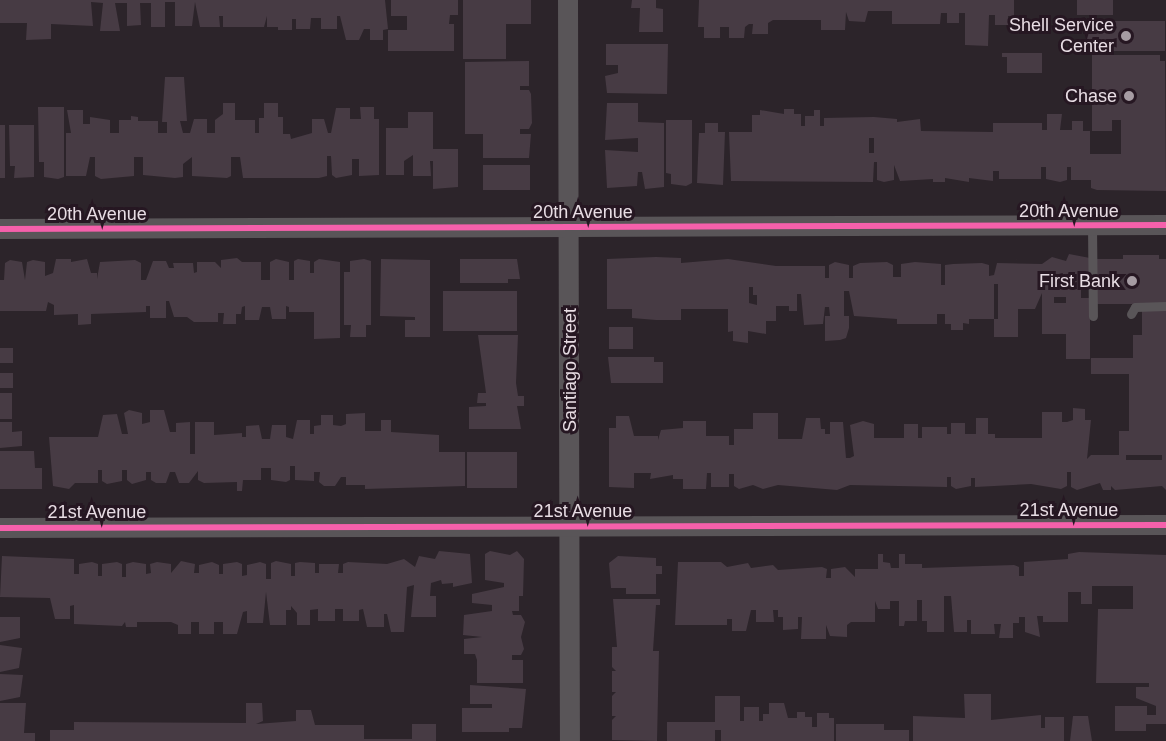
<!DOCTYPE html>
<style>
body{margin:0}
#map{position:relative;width:1166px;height:741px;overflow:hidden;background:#2c242a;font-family:Helvetica,sans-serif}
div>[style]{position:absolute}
.building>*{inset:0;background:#473b44;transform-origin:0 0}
.lane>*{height:9px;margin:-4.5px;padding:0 4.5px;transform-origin:4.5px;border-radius:4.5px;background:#595558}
.street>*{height:20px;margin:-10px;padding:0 10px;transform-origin:10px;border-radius:10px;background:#595558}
.cycleway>*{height:6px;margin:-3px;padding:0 3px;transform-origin:3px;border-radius:3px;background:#f560ab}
.dots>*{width:16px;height:16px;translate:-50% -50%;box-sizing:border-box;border:3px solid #261722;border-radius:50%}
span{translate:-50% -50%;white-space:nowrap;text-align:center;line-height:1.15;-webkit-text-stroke:6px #261722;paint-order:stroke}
.poi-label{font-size:18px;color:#e8dde4}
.right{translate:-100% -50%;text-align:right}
.street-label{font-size:18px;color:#e8dde4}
</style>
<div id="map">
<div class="building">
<i style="clip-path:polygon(0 0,385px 0,388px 29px,383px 30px,383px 40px,370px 40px,370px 29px,364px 29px,359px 40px,346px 40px,340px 16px,337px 16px,337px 29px,321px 29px,321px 18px,311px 18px,310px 29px,296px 29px,296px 19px,292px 19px,292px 30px,278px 30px,278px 27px,267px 27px,267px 16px,264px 27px,223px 27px,223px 16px,219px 16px,220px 27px,200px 27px,195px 2px,192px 26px,175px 26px,175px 2px,165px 2px,165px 27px,151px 27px,151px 3px,140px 3px,141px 25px,127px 26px,127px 3px,115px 3px,120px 31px,100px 31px,103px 3px,91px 2px,93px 26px,51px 24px,51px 39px,26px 40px,27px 23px,0 23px)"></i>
<i style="clip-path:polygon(391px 0,458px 0,458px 15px,450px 15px,449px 24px,454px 24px,454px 51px,388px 51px,388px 30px,407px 30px,407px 16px,391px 16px)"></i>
<i style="clip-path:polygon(463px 0,531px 0,531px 24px,506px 24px,506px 59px,463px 59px)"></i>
<i style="clip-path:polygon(632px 0,656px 0,656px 8px,663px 9px,663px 32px,639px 32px,640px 8px,631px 8px)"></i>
<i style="clip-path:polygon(699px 0,1014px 0,1014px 16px,1008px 16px,1008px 25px,995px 25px,995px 15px,989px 15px,988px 46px,965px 45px,965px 13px,959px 13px,959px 23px,947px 23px,947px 13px,941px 13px,940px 24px,892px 24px,892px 11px,868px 11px,865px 22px,849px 21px,846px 12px,845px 30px,821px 30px,821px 20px,773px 20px,768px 23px,768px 34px,752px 34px,753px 24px,749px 24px,745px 27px,744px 38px,729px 38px,729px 27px,720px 27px,720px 38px,704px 38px,704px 27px,698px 27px)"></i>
<i style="left:1077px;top:0;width:36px;height:15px"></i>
<i style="left:1086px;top:21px;width:79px;height:30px"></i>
<i style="clip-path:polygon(606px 44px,668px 44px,667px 94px,607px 93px,605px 76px,618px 73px,618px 65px,606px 65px)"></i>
<i style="clip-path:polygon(1002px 53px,1042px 53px,1042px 73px,1007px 73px,1007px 57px,1002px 57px)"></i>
<i style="clip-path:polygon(evenodd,1092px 55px,1160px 55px,1160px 61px,1165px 61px,1166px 191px,1097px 190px,1091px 188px,1091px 180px,1071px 180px,1071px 167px,1067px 167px,1067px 180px,1060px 182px,1046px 179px,1046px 167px,1041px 167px,1041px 179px,999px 179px,999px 171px,993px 171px,993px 181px,969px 178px,969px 182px,945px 178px,945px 182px,933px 182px,933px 179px,900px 181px,894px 165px,894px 180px,884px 182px,877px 180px,877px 162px,874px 162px,873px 182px,731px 181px,729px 132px,752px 132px,752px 115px,760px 115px,760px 110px,784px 114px,784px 109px,794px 109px,794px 114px,801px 114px,801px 126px,805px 126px,805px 116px,814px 116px,814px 110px,820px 110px,820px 126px,824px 126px,824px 118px,874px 117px,897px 119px,897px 122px,920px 119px,921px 131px,993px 132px,993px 123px,1042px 123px,1042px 130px,1047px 130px,1047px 114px,1062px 114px,1060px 130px,1072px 130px,1072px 121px,1083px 121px,1083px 131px,1090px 131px,1090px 154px,1121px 154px,1121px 120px,1112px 120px,1112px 131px,1092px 131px,1092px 55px,869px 138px,874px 138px,874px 153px,869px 153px,869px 138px)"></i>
<i style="clip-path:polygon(529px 61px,529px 86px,520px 86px,520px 90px,529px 90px,531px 94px,532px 123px,529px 129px,520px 129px,520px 134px,531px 134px,529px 158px,483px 158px,483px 134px,465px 134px,465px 62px)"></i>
<i style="clip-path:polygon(165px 77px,184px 77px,187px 121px,180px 121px,183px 133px,190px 133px,194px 119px,207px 119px,207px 133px,215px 133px,215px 120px,223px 114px,223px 103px,235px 103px,235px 120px,255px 120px,255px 133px,259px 133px,259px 118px,264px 118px,264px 103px,278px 103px,278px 117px,283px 117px,283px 134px,290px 134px,291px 139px,312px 133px,312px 119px,324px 119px,328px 133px,331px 133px,336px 108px,350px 108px,350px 119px,361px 119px,360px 107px,374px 107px,374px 119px,379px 119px,379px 175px,359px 176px,359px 159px,352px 159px,352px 175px,336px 178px,332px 175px,331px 156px,327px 156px,327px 176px,319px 178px,243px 178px,240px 157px,231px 157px,231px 176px,227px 178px,192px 176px,192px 157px,183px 164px,183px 177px,175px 178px,143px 175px,143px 157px,134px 157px,134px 176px,101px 179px,95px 176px,95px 157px,90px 157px,86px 176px,66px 176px,66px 133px,71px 133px,67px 110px,83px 110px,83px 124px,90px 124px,90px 117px,110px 120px,110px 133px,119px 133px,119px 120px,131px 120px,131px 116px,138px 117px,138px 121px,158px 121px,158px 133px,167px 133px,167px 122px,162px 122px)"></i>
<i style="clip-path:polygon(607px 103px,638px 103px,638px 122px,664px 123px,664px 187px,645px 189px,642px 172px,638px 172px,637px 186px,607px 188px,605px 150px,638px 152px,638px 138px,605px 140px)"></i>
<i style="clip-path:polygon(38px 107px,64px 107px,64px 177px,58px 179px,44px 177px,44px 162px,39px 162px)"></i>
<i style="clip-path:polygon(408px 112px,433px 112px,433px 149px,458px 149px,458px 187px,433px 189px,433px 161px,430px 161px,431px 176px,413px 176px,413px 155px,404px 161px,404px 175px,386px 175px,386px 128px,408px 128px)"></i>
<i style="clip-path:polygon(666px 120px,692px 120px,692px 183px,686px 186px,671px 184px,671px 174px,666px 173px)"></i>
<i style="clip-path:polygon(705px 123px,718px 123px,718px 132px,725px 132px,723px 185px,697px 183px,699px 133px,705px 133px)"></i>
<i style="left:0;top:125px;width:5px;height:53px"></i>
<i style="clip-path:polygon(9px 125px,34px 125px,34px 177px,14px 178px,15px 166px,10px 166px)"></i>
<i style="left:483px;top:165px;width:47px;height:25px"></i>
<i style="clip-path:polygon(evenodd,1069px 254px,1090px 258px,1090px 286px,1081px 286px,1081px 298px,1090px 298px,1090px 359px,1066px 359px,1066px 334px,1042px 334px,1042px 293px,1035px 309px,1018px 309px,1018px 337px,994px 337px,994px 319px,969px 319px,969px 324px,963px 323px,963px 330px,951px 330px,951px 324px,945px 324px,945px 314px,937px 314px,937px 324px,897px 324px,897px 319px,854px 316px,849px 291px,844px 291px,844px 316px,849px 316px,849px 328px,846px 338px,840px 340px,825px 341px,825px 316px,830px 316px,829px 307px,825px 307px,823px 324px,804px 325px,801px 294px,797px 294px,797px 311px,789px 311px,789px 306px,776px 306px,776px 321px,766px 321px,766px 334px,748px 331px,748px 343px,733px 341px,733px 331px,728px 332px,728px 309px,681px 309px,681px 320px,656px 320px,632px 318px,632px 309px,607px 309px,607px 259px,656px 257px,681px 258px,681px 263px,728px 259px,776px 266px,825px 266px,825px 278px,829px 278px,829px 265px,835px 262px,849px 265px,849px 278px,853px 278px,853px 266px,860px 263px,887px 262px,893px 265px,893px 277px,901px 277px,901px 264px,915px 262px,941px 264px,941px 285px,945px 285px,945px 265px,953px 264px,982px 263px,989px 265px,989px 276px,994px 275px,997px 263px,1042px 264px,1052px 257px,1066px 261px,1069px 254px,994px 284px,998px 284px,998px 319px,994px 319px,994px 284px,1069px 254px,749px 287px,753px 287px,753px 295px,757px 295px,757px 305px,749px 303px,749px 287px,1069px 254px,1054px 297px,1066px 297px,1066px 303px,1054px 303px,1054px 297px)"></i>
<i style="clip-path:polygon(1123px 255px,1159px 255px,1159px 259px,1166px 259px,1166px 304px,1097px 304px,1097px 259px,1123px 259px)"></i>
<i style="clip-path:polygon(237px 258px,242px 262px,261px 262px,261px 280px,270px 280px,270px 262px,276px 259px,289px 262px,289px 280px,294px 280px,294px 261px,298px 259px,310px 261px,310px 273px,314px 273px,314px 262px,319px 259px,340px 262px,340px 338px,314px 339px,314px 312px,289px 312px,289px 307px,286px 306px,286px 319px,272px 319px,270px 307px,262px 307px,259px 320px,245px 320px,245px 306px,242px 307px,241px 314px,236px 314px,236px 324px,223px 324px,224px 313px,218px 313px,218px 322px,194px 322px,187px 317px,174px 317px,169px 301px,166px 301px,166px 318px,150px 318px,150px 306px,146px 306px,146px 312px,91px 314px,91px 324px,78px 325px,78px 314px,54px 315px,54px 305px,48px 302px,46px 311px,0 311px,0 280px,4px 280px,5px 263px,10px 260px,22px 262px,25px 280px,27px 262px,33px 260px,45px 262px,45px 276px,53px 273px,56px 259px,71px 259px,71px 262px,87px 259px,91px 273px,97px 273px,97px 279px,100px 262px,135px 260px,141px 263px,141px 280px,146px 280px,153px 261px,166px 261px,169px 268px,174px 268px,173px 263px,193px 263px,194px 273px,197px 272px,197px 262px,215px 262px,221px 268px,221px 260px)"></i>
<i style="clip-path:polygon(364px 259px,371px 261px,371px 325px,366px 325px,366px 337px,350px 337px,351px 325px,344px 325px,344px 272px,350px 272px,350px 261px)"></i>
<i style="clip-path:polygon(381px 259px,430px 260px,430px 337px,405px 337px,405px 320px,415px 320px,415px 317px,380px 316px)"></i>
<i style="clip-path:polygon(460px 259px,517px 259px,520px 279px,508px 279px,508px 283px,460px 283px)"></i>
<i style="left:443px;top:291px;width:74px;height:40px"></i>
<i style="clip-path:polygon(evenodd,1142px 309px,1166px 309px,1166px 490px,1162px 486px,1115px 490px,1111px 486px,1111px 490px,1103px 490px,1100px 483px,1077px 490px,1071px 487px,1071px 472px,1067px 472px,1067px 486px,1061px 489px,1031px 484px,975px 487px,975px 478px,971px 478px,971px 486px,956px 489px,951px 486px,951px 477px,947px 477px,947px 487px,850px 485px,837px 490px,778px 485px,763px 489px,753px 485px,739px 489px,734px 486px,734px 474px,729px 474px,729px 487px,711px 487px,711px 473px,707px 473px,706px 489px,683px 489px,683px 479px,673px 479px,673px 475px,650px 479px,651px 473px,634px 473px,634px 488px,609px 487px,609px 428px,616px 428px,616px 416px,629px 416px,634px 436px,658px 436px,658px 440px,661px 430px,683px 428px,683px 421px,706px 421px,706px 436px,729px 436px,729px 445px,734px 445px,734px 429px,753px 429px,753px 413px,778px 413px,778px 439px,802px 439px,806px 418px,820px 418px,821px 429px,825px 429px,825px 434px,830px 434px,830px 422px,843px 422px,846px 458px,850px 458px,854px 456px,850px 425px,863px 421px,874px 424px,874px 438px,904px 438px,904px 424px,918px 424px,918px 438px,922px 438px,922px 427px,947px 427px,947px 434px,951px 434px,951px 423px,965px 423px,965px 434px,976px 434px,976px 418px,988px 418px,988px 434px,995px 434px,995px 438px,1042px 438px,1042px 412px,1062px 412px,1062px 422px,1067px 422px,1073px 420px,1073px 408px,1085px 409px,1085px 420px,1091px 420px,1087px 459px,1091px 455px,1119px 455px,1119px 431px,1129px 431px,1129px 374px,1091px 374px,1091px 358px,1133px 358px,1133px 335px,1142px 335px,1142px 309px,1126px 455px,1162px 455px,1162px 460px,1126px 460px,1126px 455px)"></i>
<i style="left:633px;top:327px;width:22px;height:24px;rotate:90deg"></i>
<i style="clip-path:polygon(478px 335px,518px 335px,516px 383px,518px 396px,524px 396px,524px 406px,517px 406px,521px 429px,469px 429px,469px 407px,486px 406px,486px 403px,477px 403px,478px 393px,486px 393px)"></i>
<i style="left:0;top:348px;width:13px;height:15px"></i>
<i style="clip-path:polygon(608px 357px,654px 357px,654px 362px,663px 362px,663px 383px,611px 383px)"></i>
<i style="left:0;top:373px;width:13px;height:15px"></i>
<i style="left:0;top:393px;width:12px;height:26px"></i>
<i style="clip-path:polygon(129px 410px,142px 413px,142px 424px,150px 422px,150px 410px,164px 410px,170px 432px,176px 432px,176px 423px,190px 422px,190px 454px,195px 454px,195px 422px,214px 422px,214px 435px,242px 433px,242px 437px,246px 437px,246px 426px,259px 425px,262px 439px,270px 439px,272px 425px,286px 425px,286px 437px,293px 439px,297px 420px,310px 420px,310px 434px,314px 434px,314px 426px,321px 425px,321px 415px,333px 415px,333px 425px,341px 426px,346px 424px,346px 414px,365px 413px,365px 431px,381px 431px,381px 420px,391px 420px,391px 432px,439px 435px,439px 452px,465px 452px,465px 486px,365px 489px,365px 485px,346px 485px,346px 477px,341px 477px,335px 486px,324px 486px,319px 482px,320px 472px,314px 472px,314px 481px,295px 480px,295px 466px,290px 466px,290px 480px,286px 482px,271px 480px,271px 468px,261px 468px,261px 480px,243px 480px,242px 491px,237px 491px,237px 482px,204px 483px,198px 480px,198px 471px,189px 483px,179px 483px,175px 472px,170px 472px,166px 483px,156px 483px,151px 480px,151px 472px,146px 472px,146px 480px,132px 484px,127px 480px,127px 470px,122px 470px,122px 481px,107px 484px,102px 481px,102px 470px,98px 470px,98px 483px,75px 483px,69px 489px,53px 486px,49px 437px,98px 437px,103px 415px,117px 414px,122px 434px,128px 434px,124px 413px)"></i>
<i style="clip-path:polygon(0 422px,12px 422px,12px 432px,22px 431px,22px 446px,0 448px)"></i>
<i style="clip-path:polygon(0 451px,34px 451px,35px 468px,42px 468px,42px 489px,0 489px)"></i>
<i style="left:467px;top:452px;width:50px;height:36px"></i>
<i style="clip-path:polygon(439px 551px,470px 554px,472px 583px,453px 587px,453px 583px,442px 584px,441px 580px,431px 583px,430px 596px,436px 596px,436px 617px,411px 617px,414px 585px,407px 587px,404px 632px,391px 632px,387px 614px,384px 614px,384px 627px,367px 627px,363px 609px,359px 610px,359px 621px,343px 621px,343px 609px,335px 609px,335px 621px,318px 621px,318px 609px,310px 610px,310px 625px,297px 625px,297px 613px,291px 606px,291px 610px,286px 610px,286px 625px,270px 625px,266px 592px,263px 623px,247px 623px,247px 611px,243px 612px,237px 634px,223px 634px,223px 622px,214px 622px,214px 634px,199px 634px,199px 622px,191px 622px,191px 634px,178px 634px,178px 625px,171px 622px,137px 622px,137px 627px,126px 627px,125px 622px,122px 626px,74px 624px,74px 605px,70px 606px,70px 619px,55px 619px,50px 598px,0 597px,2px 556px,74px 559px,74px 574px,79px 574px,79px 564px,92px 562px,98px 564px,98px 576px,102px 576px,102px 564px,117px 562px,122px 564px,122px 577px,126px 577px,126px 564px,133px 562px,146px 564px,146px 574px,151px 573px,150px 564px,157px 562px,171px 564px,171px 573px,181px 561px,195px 564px,194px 573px,199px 573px,199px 565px,212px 562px,219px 565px,219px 574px,223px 574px,223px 564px,237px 562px,242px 564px,242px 576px,247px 575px,247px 565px,260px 562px,266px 564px,266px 579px,271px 579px,271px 563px,276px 561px,291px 564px,291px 576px,295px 576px,295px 563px,300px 562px,315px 563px,315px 573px,319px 573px,319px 564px,339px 564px,338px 573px,343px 573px,343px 564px,348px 562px,387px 564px,404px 559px,415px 567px,419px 556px,435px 559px)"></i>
<i style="clip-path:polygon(490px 551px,510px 555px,517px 551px,524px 559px,523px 596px,519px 596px,519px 611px,512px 611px,513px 615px,521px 615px,525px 622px,521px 637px,524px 649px,521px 655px,512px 655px,512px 660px,523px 660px,523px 683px,477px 683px,477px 660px,475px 654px,464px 654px,464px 639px,482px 637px,463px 635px,464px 615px,492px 611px,492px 605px,472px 603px,472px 594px,504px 587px,504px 583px,485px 580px,485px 554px)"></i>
<i style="clip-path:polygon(1079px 552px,1166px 555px,1166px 724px,1146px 724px,1146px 731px,1115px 731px,1115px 706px,1147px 706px,1147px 715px,1156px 715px,1156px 706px,1136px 698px,1136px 687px,1149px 687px,1149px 683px,1096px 683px,1098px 609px,1133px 609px,1133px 586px,1092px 586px,1092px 604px,1081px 604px,1081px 592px,1068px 592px,1068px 622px,1043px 622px,1043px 616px,1037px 616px,1040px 637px,1025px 632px,1025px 617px,1019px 617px,1019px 623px,1013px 623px,1013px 638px,999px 638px,1001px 624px,994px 624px,995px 634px,971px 634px,971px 620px,967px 620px,967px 632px,954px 632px,951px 596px,944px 596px,944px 632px,927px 632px,927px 621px,922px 621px,922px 600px,917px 600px,917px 621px,905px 621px,904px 626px,899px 626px,899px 601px,890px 601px,890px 609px,878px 609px,875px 601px,875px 622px,851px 622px,847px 625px,847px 637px,830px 636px,826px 625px,826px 639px,801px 639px,802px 617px,798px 617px,798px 629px,783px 630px,783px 617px,778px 617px,778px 610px,773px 610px,774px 622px,756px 622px,756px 610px,751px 610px,746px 631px,732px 631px,732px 619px,727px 619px,727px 625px,675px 625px,678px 562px,721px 562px,727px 567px,748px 563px,751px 568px,773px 565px,778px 570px,822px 567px,827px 569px,826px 578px,831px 578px,831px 569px,845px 567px,855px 577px,855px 569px,878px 569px,878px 554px,883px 554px,883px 562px,890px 563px,891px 568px,899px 568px,899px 554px,905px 554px,905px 564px,922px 564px,922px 568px,1014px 565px,1019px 567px,1019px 576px,1024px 576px,1024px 562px,1068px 559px,1068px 554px)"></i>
<i style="clip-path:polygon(618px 556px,656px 558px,656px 566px,662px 566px,662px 574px,656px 574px,656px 594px,626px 594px,626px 588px,611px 588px,609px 563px)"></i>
<i style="clip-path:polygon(613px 599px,660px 599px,660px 605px,656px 605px,653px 651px,659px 651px,657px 741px,612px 740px,612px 720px,616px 716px,612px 716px,612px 696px,616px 692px,612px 692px,612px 671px,616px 671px,612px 667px,612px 647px,617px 647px)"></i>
<i style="clip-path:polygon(0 617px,20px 617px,20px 638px,0 642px)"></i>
<i style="clip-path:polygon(0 645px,22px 648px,19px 668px,0 672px)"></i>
<i style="clip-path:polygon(0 674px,23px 675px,20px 697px,0 701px)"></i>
<i style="clip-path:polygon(470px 685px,526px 689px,522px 728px,509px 728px,509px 732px,462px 732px,462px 708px,492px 708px,492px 704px,470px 704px)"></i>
<i style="clip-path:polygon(964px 694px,991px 694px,991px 720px,1041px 715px,1041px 728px,1045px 728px,1045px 717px,1064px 717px,1064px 741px,913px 741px,913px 716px,965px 718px)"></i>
<i style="clip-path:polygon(715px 696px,740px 696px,740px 721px,744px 721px,744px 707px,759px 707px,759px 721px,763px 721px,763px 714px,769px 714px,769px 703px,784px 703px,788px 718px,797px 718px,797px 712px,805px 712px,805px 717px,812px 717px,812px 727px,817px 727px,817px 713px,829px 713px,829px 718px,834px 718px,834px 741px,721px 741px,721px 730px,715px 730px,715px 741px,667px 741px,667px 722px,715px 722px)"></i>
<i style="clip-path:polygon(0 703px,26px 703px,24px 733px,35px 733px,35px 741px,0 741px)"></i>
<i style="clip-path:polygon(246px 703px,262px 703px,263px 721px,256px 724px,296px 721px,296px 710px,311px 710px,315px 725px,364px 725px,364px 739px,412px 739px,412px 724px,436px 724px,436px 741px,50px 741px,50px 730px,74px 730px,74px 722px,246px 723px)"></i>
<i style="clip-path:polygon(1073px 716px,1088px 716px,1092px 741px,1070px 741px)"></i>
<i style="clip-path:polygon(836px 724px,884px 724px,884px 730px,909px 730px,909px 741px,836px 741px)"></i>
</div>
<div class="lane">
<i style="left:1092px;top:226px;width:90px;rotate:89.4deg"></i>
<i style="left:1131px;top:314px;width:8px;rotate:-60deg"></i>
<i style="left:1135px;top:307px;width:31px;rotate:-2deg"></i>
</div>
<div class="street">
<i style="left:568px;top:0;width:741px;rotate:89.85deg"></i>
<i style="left:0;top:229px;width:1166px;rotate:-0.2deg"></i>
<i style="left:0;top:528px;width:1166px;rotate:-0.15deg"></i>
</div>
<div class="cycleway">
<i style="left:0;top:229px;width:1166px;rotate:-0.2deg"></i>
<i style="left:0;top:528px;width:1166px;rotate:-0.15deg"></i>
</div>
<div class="dots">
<i style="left:1126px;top:36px;background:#a69ca3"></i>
<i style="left:1129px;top:96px;background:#a69ca3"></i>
<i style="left:1132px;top:281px;background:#a69ca3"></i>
</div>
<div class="poi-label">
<span class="right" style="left:1114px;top:36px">Shell Service<br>Center</span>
<span class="right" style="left:1117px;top:96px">Chase</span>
<span class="right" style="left:1120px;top:281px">First Bank</span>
</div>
<div class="street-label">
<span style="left:1069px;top:211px">20th Avenue</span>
<span style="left:583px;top:212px">20th Avenue</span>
<span style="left:97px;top:214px">20th Avenue</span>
<span style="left:570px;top:370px;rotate:-90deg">Santiago Street</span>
<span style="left:1069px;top:510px">21st Avenue</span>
<span style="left:583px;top:511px">21st Avenue</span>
<span style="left:97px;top:512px">21st Avenue</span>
</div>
</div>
